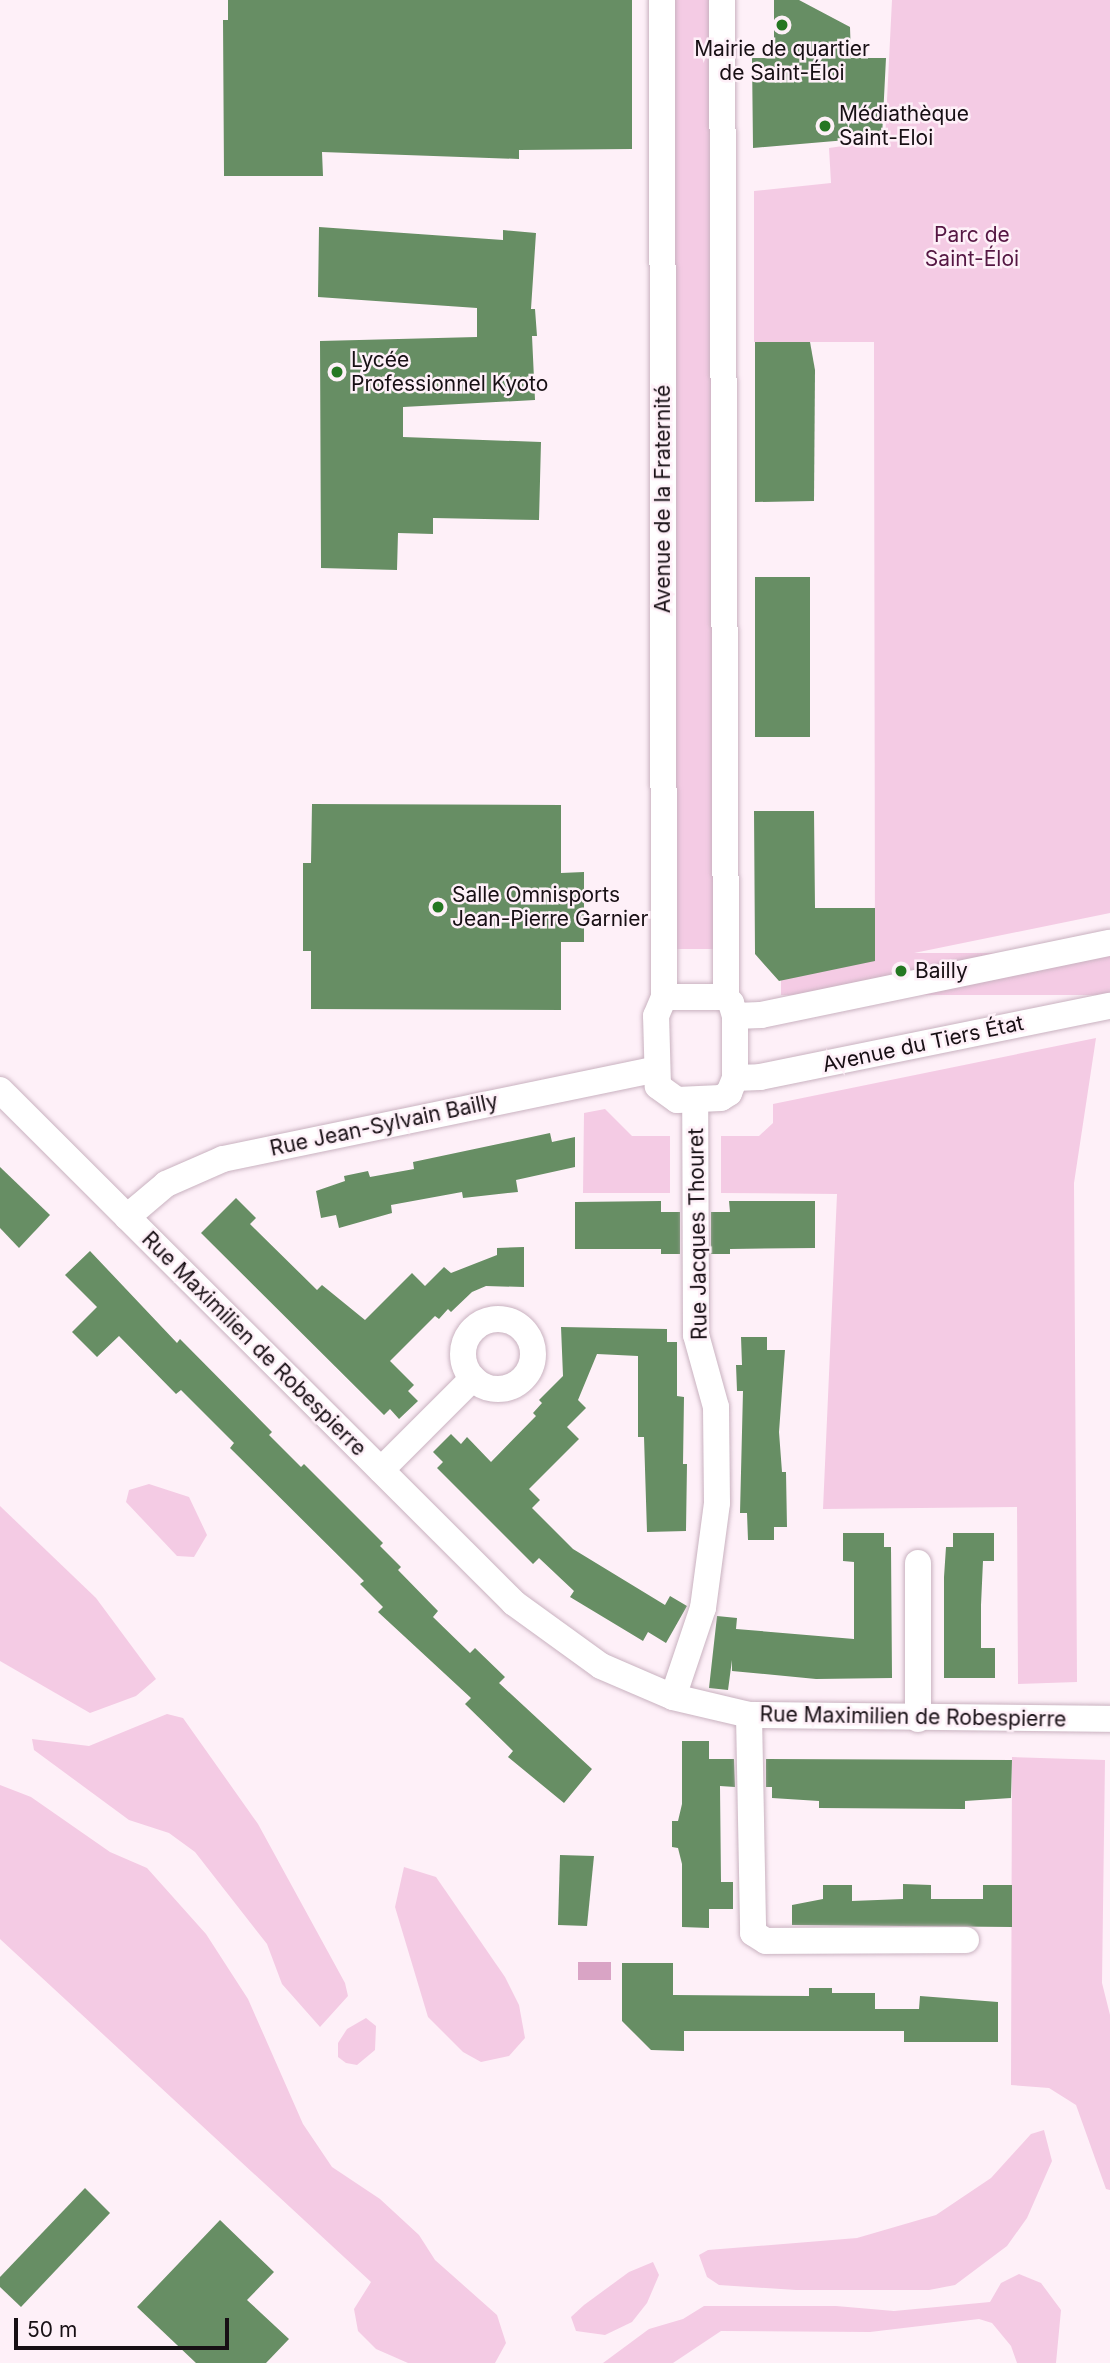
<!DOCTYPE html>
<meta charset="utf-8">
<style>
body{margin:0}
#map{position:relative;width:1110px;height:2363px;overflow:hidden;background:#fef0f8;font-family:Inter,sans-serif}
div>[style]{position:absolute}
.green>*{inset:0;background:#f4cbe4;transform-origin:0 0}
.water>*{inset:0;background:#d9a4c5;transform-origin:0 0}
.building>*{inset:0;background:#678e64;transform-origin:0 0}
.roads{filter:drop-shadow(0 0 2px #c9b2c0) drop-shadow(0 0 2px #c9b2c0)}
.minor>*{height:26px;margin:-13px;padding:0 13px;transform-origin:13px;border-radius:13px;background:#fff}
.minor>.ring{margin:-13px;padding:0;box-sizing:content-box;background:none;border:26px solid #fff;border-radius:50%}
.dots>*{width:19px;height:19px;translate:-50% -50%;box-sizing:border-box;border:4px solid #fef0f8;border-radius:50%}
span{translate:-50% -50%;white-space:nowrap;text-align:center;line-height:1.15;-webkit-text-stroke:5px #fef0f8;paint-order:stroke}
.poi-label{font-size:21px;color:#170f14}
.left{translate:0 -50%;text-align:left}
.park-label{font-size:21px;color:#551743}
.street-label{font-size:21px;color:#170f14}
.scale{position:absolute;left:14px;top:2318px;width:215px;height:32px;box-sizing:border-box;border:4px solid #170f14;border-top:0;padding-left:9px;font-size:21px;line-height:24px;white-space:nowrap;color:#170f14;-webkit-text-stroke:5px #fef0f8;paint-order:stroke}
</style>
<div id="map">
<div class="green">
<i style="left:672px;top:0;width:41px;height:949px"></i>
<i style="clip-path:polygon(892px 0,1110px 0,1110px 913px,875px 961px,874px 342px,754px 342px,754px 191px,831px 183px,829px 148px,885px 140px)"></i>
<i style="left:1110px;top:953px;width:42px;height:329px;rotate:90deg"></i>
<i style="clip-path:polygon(1096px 1038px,1074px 1183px,1077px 1682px,1018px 1684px,1017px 1507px,823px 1509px,837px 1194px,721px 1193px,721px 1136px,759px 1136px,773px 1123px,773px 1104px)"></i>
<i style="clip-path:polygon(605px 1109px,632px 1136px,670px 1136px,670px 1193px,583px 1193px,584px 1113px)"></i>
<i style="clip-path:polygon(149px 1484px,189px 1497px,207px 1535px,194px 1557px,177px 1556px,126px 1502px,129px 1490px)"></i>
<i style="clip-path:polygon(0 1506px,96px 1598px,156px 1679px,136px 1696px,90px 1713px,0 1661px)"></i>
<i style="clip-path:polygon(167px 1714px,183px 1718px,258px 1824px,345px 1983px,348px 1996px,320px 2027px,282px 1984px,267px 1944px,195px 1852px,169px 1833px,129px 1820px,34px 1750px,32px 1739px,89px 1746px)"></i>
<i style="clip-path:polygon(1012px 1757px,1105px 1760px,1102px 1983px,1110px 2015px,1110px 2190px,1106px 2189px,1076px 2105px,1049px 2088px,1011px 2085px)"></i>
<i style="clip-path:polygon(0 1785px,31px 1797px,110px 1852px,147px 1868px,206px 1934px,248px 1999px,303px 2124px,332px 2167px,380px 2199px,419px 2235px,435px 2260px,497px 2315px,506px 2343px,495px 2363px,408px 2363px,376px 2349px,358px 2331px,354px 2309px,371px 2282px,0 1939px)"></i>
<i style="clip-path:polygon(404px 1867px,436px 1877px,505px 1977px,519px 2005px,525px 2038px,509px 2056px,481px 2062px,463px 2052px,428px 2017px,395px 1907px)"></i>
<i style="clip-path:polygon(366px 2018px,376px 2026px,375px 2050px,357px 2065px,346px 2063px,338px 2057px,338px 2043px,347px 2029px)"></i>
<i style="clip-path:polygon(1044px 2130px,1052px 2161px,1027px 2218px,1007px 2246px,955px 2285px,929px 2290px,796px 2290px,719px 2285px,707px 2277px,699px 2255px,708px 2250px,857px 2238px,936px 2215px,991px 2178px,1031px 2134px)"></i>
<i style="clip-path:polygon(653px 2262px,659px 2275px,647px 2303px,632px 2322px,605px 2335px,576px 2331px,571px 2317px,584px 2305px,629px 2272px)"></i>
<i style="clip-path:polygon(1019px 2274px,1041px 2283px,1061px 2310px,1056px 2363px,1017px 2363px,1011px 2346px,992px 2323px,979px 2319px,870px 2332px,721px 2331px,673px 2363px,603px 2363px,649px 2329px,683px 2319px,704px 2306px,836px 2306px,894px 2311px,990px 2302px,1001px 2283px)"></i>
</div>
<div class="water">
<i style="left:578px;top:1962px;width:33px;height:18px"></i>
</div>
<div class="building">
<i style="clip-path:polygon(228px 0,632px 0,632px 149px,519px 150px,519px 159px,322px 152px,323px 176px,224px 176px,223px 20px,228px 20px)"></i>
<i style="clip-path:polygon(774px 0,799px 0,850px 27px,851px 58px,886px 58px,882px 137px,753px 148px,752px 58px,774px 58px)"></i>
<i style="clip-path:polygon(319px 227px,503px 240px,503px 230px,536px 233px,531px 309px,535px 309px,537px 336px,532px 336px,535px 400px,403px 407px,403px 437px,541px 442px,539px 520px,433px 518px,433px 534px,398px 533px,397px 570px,321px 568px,320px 341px,477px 337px,477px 308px,318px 297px)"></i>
<i style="clip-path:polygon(755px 342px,810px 342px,815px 370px,814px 501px,755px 502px)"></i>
<i style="left:755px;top:577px;width:55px;height:160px"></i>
<i style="clip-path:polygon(312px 804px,561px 805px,561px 873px,584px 872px,584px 942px,561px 942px,561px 1010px,311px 1009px,311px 951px,303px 951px,303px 863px,311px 863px)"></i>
<i style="clip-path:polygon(754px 811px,814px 811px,815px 908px,875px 908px,875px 961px,779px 981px,755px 954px)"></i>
<i style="clip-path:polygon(550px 1133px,552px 1142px,575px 1137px,575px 1167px,516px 1180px,518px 1192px,463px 1198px,462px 1192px,391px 1205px,392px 1213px,339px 1228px,336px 1215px,321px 1218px,316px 1191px,345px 1181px,344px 1176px,368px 1171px,370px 1177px,414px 1169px,413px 1162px)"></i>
<i style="clip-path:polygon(0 1167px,50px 1215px,19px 1248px,0 1228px)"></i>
<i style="clip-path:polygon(236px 1198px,256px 1218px,250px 1224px,317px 1290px,322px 1285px,365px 1320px,412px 1273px,425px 1286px,444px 1267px,451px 1273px,497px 1255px,497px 1248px,524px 1247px,524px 1287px,486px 1286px,472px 1292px,451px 1312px,448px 1309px,439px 1319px,435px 1316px,390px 1361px,414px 1385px,408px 1391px,418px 1401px,399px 1419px,390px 1409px,384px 1415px,201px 1233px)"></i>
<i style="clip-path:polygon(661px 1201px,661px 1212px,680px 1212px,680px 1254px,661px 1254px,661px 1249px,575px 1249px,575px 1202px)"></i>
<i style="clip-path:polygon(729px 1201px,815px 1201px,815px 1248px,730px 1249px,730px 1254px,711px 1254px,711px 1212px,730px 1212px)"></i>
<i style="clip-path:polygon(90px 1251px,177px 1343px,180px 1339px,272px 1432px,269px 1435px,301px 1467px,304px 1464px,383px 1543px,380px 1546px,401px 1567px,398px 1570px,438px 1611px,433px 1617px,470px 1653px,475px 1648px,505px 1677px,499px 1683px,592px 1769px,564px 1803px,508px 1757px,513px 1751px,465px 1704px,471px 1698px,378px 1612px,383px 1607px,360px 1584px,364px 1581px,230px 1448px,234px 1443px,181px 1390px,176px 1394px,119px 1336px,97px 1357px,72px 1332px,97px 1307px,65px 1275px)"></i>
<i style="clip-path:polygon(561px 1327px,667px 1329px,667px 1342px,677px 1342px,677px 1396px,684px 1397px,683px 1464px,687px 1464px,686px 1531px,647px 1532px,644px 1437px,638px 1437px,638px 1356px,597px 1354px,578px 1400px,586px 1408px,567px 1427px,579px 1439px,529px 1489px,540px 1500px,532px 1508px,573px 1549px,665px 1605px,670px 1596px,687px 1606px,666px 1643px,648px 1632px,643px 1641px,570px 1597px,574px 1591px,539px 1558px,533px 1564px,437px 1468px,443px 1462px,433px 1452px,451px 1434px,461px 1444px,467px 1437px,491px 1462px,536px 1416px,533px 1413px,542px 1403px,539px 1400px,563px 1376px)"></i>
<i style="clip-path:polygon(741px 1337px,767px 1337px,767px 1350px,785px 1350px,779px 1432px,782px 1472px,786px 1472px,787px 1527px,774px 1527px,774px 1540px,748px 1540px,747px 1513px,740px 1513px,743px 1391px,737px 1391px,736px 1365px,742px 1365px)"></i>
<i style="clip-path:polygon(843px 1533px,884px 1533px,884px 1547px,891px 1547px,892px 1678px,816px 1679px,732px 1671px,732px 1660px,728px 1690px,709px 1688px,717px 1616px,737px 1618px,736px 1629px,854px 1639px,854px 1562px,843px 1561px)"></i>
<i style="clip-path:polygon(953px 1533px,994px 1533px,994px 1561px,983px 1561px,981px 1605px,981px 1648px,995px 1648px,995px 1678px,944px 1678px,944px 1577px,946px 1547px,953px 1547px)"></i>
<i style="clip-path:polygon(682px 1741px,709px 1741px,709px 1759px,734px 1759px,735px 1787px,720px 1786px,721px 1882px,733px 1882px,733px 1909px,709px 1909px,709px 1928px,682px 1927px,682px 1864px,678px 1848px,672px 1847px,672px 1821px,678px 1821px,682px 1804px)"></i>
<i style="clip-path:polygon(766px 1759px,1012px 1760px,1011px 1798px,965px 1801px,965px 1809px,819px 1808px,819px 1801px,772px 1798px,772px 1787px,766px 1787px)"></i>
<i style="clip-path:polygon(560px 1855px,594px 1856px,587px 1926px,558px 1925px)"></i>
<i style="clip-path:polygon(903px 1884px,931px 1885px,931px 1899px,983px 1899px,983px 1885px,1012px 1885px,1012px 1927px,792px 1925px,792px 1905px,823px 1899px,823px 1885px,852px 1885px,852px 1901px,903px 1899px)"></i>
<i style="clip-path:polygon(622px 1963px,673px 1963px,673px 1995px,809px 1996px,809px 1988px,832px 1988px,832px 1993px,875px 1993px,875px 2009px,919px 2009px,920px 1996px,998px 2002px,998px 2042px,904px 2042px,904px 2031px,684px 2031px,684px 2051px,651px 2050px,622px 2021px)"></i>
<i style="clip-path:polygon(85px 2188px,110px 2213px,21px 2307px,0 2287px,0 2277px)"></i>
<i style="clip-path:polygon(220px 2220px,274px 2272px,247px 2300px,289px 2339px,266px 2363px,196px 2363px,137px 2307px)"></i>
</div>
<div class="roads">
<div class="minor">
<i style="left:662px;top:0;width:997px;rotate:89.89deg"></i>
<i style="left:722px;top:0;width:997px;rotate:89.77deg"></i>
<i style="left:664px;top:997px;width:62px"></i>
<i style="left:726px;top:997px;width:8px;rotate:50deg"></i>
<i style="left:731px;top:1003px;width:14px;rotate:73deg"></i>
<i style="left:735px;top:1016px;width:62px;rotate:90deg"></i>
<i style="left:735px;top:1078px;width:16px;rotate:112deg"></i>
<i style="left:729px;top:1093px;width:9px;rotate:148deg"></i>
<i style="left:721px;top:1098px;width:44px;rotate:177.4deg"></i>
<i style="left:677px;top:1100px;width:24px;rotate:-144deg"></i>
<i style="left:658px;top:1086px;width:70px;rotate:-91.6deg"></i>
<i style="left:656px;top:1016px;width:21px;rotate:-67deg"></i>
<i style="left:735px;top:1016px;width:26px;rotate:-2deg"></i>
<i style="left:761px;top:1015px;width:356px;rotate:-11.7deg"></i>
<i style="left:735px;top:1078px;width:25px;rotate:-2deg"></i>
<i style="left:760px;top:1077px;width:357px;rotate:-11.5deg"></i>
<i style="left:0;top:1090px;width:726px;rotate:44.94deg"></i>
<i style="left:514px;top:1603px;width:107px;rotate:35.9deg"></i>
<i style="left:601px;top:1666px;width:78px;rotate:23.3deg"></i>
<i style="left:673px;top:1697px;width:78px;rotate:13.3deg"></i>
<i style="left:749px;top:1715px;width:361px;rotate:0.6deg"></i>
<i style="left:127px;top:1217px;width:51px;rotate:-40.2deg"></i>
<i style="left:166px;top:1184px;width:62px;rotate:-23.7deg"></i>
<i style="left:223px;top:1159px;width:442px;rotate:-11.7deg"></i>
<i class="ring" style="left:463px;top:1319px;width:44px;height:44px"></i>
<i style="left:381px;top:1470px;width:130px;rotate:-45deg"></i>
<i style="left:918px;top:1563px;width:156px;rotate:90deg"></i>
<i style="left:673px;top:1697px;width:94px;rotate:-71.4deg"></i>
<i style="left:703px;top:1608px;width:106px;rotate:-82.4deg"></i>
<i style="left:717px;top:1503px;width:96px;rotate:-90.6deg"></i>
<i style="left:716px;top:1407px;width:75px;rotate:-105.5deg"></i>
<i style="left:696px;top:1335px;width:235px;rotate:-90.2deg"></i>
<i style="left:749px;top:1715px;width:218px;rotate:88.9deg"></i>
<i style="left:753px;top:1933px;width:15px;rotate:32deg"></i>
<i style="left:766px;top:1941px;width:200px;rotate:-0.3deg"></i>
</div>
</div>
<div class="dots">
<i style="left:782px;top:25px;background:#257722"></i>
<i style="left:825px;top:126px;background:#257722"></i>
<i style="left:337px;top:372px;background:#257722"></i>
<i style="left:438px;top:907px;background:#257722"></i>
<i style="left:901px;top:971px;background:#257722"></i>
</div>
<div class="poi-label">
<span style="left:782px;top:61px">Mairie de quartier<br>de Saint-Éloi</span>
<span class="left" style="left:839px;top:126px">Médiathèque<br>Saint-Eloi</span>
<span class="left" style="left:351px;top:372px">Lycée<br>Professionnel Kyoto</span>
<span class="left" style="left:452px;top:907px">Salle Omnisports<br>Jean-Pierre Garnier</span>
<span class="left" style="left:915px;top:971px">Bailly</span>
</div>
<div class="park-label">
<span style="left:972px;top:247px">Parc de<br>Saint-Éloi</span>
</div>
<div class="street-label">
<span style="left:663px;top:499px;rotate:-90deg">Avenue de la Fraternité</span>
<span style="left:923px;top:1044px;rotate:-12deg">Avenue du Tiers État</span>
<span style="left:384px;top:1125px;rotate:-12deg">Rue Jean-Sylvain Bailly</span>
<span style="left:698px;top:1234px;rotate:-91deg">Rue Jacques Thouret</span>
<span style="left:254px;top:1344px;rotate:45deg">Rue Maximilien de Robespierre</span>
<span style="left:913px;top:1717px;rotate:1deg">Rue Maximilien de Robespierre</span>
</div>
<div class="scale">50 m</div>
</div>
